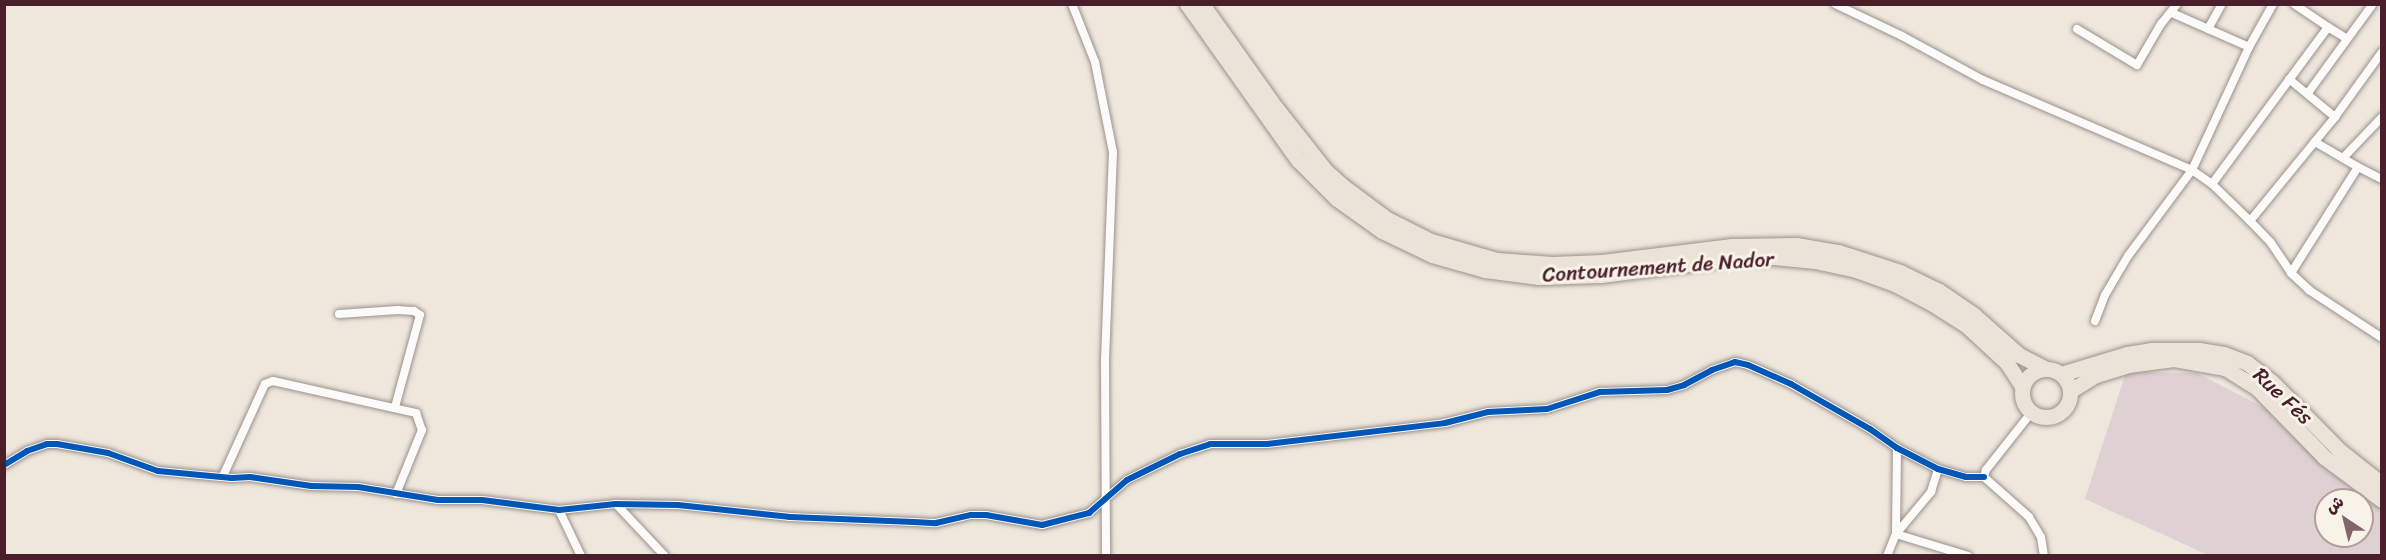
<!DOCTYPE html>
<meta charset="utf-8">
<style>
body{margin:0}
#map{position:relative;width:2386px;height:560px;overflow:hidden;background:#eee7dc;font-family:Sriracha,"Playpen Sans Arabic",sans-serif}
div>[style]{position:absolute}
.industrial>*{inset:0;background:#ded0d3}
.roads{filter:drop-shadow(0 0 2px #9b918d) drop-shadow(0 0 2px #9b918d)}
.street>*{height:8px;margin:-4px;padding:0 4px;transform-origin:4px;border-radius:4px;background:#fcfbfa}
.highway>*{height:15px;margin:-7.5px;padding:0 7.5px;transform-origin:7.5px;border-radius:7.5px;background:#ebe3d8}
.highway>.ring{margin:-7.5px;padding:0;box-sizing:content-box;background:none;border:15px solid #ebe3d8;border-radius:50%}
.cycleway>*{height:6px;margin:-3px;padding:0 3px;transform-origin:3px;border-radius:3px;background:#0057b8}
span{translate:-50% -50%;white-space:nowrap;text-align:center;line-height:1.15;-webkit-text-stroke:6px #f7f3e8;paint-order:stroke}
.street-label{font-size:21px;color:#4a1f2b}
.frame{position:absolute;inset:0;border:6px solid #4a1f2b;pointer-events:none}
.north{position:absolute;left:2314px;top:488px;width:60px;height:60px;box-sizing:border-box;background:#f7f3e8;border:2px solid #b29e9c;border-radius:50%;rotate:325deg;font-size:16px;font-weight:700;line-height:24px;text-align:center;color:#4a1f2b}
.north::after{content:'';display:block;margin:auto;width:21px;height:27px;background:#836569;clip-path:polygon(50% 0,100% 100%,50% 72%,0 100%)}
</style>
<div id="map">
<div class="industrial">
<i style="clip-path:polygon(evenodd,2126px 372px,2197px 373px,2267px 409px,2381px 508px,2381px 555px,2208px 555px,2085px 499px,2126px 372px,2326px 500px,2362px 500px,2362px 536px,2326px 536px,2326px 500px)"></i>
</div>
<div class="roads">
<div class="street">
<i style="left:1072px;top:4px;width:62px;rotate:68.4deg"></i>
<i style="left:1095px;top:62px;width:92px;rotate:78.7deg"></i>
<i style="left:1113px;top:152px;width:208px;rotate:92.2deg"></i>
<i style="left:1105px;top:360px;width:196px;rotate:89.7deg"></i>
<i style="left:1835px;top:4px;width:74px;rotate:25.5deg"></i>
<i style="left:1902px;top:36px;width:92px;rotate:28.5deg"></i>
<i style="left:1983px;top:80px;width:228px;rotate:23.3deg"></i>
<i style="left:2192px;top:170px;width:24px;rotate:35deg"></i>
<i style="left:2212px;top:184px;width:53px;rotate:44.2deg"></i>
<i style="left:2250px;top:221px;width:30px;rotate:46deg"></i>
<i style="left:2271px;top:243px;width:36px;rotate:56deg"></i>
<i style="left:2291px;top:273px;width:25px;rotate:43deg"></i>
<i style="left:2309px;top:290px;width:87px;rotate:33.3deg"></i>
<i style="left:2172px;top:13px;width:84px;rotate:23.8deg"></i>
<i style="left:2328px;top:27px;width:22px;rotate:32deg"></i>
<i style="left:2077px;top:29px;width:70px;rotate:31deg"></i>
<i style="left:2137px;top:65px;width:48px;rotate:-59.7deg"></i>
<i style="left:2161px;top:24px;width:26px;rotate:-51deg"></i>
<i style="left:2208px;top:29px;width:29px;rotate:-61deg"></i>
<i style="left:2289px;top:79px;width:60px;rotate:39.6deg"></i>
<i style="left:2308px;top:93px;width:110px;rotate:-53.9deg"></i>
<i style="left:2343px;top:158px;width:57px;rotate:-46.4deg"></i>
<i style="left:2358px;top:167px;width:27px;rotate:27deg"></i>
<i style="left:2212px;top:184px;width:195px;rotate:-53.5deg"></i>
<i style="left:2328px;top:27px;width:41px;rotate:-145.9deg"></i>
<i style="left:2250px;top:221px;width:134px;rotate:-50.7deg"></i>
<i style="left:2335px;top:117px;width:80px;rotate:-54.1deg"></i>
<i style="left:2291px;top:273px;width:125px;rotate:-57.7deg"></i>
<i style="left:2358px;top:167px;width:50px;rotate:-149.8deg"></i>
<i style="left:339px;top:314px;width:59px;rotate:-3.9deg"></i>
<i style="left:398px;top:310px;width:16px;rotate:4deg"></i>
<i style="left:414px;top:311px;width:7px;rotate:34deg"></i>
<i style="left:420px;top:315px;width:95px;rotate:105.2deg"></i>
<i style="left:2095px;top:321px;width:28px;rotate:-69deg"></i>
<i style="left:2105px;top:295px;width:45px;rotate:-59.5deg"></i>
<i style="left:2128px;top:256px;width:107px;rotate:-53.3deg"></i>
<i style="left:2192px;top:170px;width:136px;rotate:-65.1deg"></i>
<i style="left:2249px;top:47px;width:49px;rotate:-60.8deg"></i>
<i style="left:2031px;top:413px;width:73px;rotate:128.3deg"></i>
<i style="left:1986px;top:470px;width:7px;rotate:106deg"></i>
<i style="left:1984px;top:477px;width:60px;rotate:41.6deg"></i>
<i style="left:2029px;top:517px;width:23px;rotate:59deg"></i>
<i style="left:2041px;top:537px;width:19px;rotate:81deg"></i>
<i style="left:1897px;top:448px;width:86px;rotate:90.7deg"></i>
<i style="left:1896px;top:534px;width:75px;rotate:17deg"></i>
<i style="left:4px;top:465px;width:27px;rotate:-31deg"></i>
<i style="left:27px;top:451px;width:21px;rotate:-19deg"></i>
<i style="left:47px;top:444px;width:10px"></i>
<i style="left:57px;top:444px;width:52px;rotate:10deg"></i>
<i style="left:108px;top:453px;width:53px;rotate:19.8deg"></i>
<i style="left:158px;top:471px;width:74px;rotate:5.4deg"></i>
<i style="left:232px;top:478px;width:18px;rotate:-3deg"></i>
<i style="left:250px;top:477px;width:62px;rotate:8.4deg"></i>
<i style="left:311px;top:486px;width:47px;rotate:1.2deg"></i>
<i style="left:358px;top:487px;width:81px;rotate:9.2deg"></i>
<i style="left:438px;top:500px;width:44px"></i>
<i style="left:482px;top:500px;width:78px;rotate:7.4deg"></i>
<i style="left:559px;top:510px;width:57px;rotate:-6deg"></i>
<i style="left:616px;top:504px;width:62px;rotate:0.9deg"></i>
<i style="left:678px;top:505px;width:113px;rotate:6.1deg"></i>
<i style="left:790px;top:517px;width:124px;rotate:2.3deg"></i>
<i style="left:914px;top:522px;width:22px;rotate:3deg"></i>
<i style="left:936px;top:523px;width:36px;rotate:-13deg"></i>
<i style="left:971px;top:515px;width:15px"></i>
<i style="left:986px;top:515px;width:57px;rotate:10.1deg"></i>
<i style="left:1042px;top:525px;width:49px;rotate:-14.3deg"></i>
<i style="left:1089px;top:513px;width:50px;rotate:-41deg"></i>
<i style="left:1127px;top:480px;width:59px;rotate:-26.1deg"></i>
<i style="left:1180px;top:454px;width:32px;rotate:-18deg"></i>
<i style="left:1210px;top:444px;width:57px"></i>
<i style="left:1267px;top:444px;width:179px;rotate:-6.7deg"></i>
<i style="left:1445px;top:423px;width:44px;rotate:-14.3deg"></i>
<i style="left:1488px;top:412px;width:59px;rotate:-2.9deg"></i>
<i style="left:1547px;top:409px;width:56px;rotate:-17.8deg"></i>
<i style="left:1600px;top:392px;width:67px;rotate:-1.7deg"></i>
<i style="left:1667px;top:390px;width:18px;rotate:-16deg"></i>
<i style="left:1684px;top:385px;width:32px;rotate:-28deg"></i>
<i style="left:1712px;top:370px;width:24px;rotate:-19deg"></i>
<i style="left:1735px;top:362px;width:13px;rotate:13deg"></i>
<i style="left:1748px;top:365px;width:47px;rotate:23.8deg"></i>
<i style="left:1791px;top:384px;width:91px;rotate:29.7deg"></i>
<i style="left:1870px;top:429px;width:33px;rotate:35deg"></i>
<i style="left:1897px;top:448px;width:46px;rotate:27.1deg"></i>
<i style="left:1938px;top:469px;width:29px;rotate:16deg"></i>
<i style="left:1966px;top:477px;width:18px"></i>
<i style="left:223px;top:476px;width:101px;rotate:-65.5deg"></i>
<i style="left:265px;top:384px;width:9px;rotate:-21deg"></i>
<i style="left:273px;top:381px;width:147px;rotate:12.6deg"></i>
<i style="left:416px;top:413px;width:18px;rotate:71deg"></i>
<i style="left:422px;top:430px;width:69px;rotate:112.1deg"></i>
<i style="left:616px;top:504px;width:71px;rotate:46.7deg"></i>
<i style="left:559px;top:510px;width:51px;rotate:64.4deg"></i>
<i style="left:1887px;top:556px;width:24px;rotate:-68deg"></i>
<i style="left:1896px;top:534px;width:55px;rotate:-50.2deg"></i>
<i style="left:1931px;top:492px;width:24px;rotate:-73deg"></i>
</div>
<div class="highway">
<i style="left:1187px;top:4px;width:191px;rotate:54.6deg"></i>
<i style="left:1298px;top:160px;width:55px;rotate:45deg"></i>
<i style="left:1337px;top:199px;width:55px;rotate:35.4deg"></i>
<i style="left:1382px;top:231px;width:55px;rotate:25.6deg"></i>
<i style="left:1432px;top:255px;width:55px;rotate:15.8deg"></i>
<i style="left:1485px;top:270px;width:54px;rotate:7.4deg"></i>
<i style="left:1539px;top:277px;width:62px;rotate:-1.8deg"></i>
<i style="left:1601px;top:275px;width:133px;rotate:-7.3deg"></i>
<i style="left:1733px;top:258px;width:41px;rotate:-1.4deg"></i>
<i style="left:1774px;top:257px;width:41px;rotate:5.6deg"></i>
<i style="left:1815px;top:261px;width:42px;rotate:12.4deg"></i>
<i style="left:1856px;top:270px;width:41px;rotate:19.7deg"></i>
<i style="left:1895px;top:284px;width:41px;rotate:27.8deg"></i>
<i style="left:1931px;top:303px;width:41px;rotate:32.2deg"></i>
<i style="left:1966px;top:325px;width:56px;rotate:42.8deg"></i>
<i style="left:2007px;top:363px;width:27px;rotate:57deg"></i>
<i style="left:1202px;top:4px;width:128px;rotate:54.6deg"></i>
<i style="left:1276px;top:108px;width:79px;rotate:51.7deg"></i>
<i style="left:1325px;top:170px;width:25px;rotate:42deg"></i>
<i style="left:1344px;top:187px;width:54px;rotate:36.7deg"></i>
<i style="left:1387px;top:219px;width:49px;rotate:26.6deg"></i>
<i style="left:1431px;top:241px;width:69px;rotate:16.1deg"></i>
<i style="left:1497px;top:260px;width:55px;rotate:4.2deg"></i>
<i style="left:1552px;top:264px;width:50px;rotate:-2.3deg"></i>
<i style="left:1602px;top:262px;width:131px;rotate:-7deg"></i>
<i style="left:1732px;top:246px;width:64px;rotate:-0.9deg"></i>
<i style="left:1796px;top:245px;width:43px;rotate:9.5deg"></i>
<i style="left:1838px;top:252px;width:65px;rotate:17.9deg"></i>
<i style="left:1900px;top:272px;width:43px;rotate:26deg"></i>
<i style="left:1939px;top:291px;width:42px;rotate:34.4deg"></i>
<i style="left:1974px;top:315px;width:60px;rotate:41.6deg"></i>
<i style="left:2019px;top:355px;width:30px;rotate:27deg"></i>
<i class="ring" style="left:2022px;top:369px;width:33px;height:33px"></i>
<i style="left:2061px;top:374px;width:69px;rotate:-16.9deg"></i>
<i style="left:2127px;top:354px;width:24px;rotate:-9deg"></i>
<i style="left:2151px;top:350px;width:48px"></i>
<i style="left:2199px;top:350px;width:25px;rotate:9deg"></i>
<i style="left:2224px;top:354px;width:25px;rotate:21deg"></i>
<i style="left:2247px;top:363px;width:31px;rotate:37deg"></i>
<i style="left:2272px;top:382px;width:97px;rotate:45.4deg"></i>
<i style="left:2340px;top:451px;width:53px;rotate:38.2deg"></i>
<i style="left:2070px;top:391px;width:31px;rotate:-32deg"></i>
<i style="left:2096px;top:375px;width:34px;rotate:-17deg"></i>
<i style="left:2128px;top:365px;width:46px;rotate:-7.4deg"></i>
<i style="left:2174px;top:359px;width:52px;rotate:10deg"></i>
<i style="left:2225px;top:368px;width:38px;rotate:32deg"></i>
<i style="left:2257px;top:388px;width:96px;rotate:45.8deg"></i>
<i style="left:2324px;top:457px;width:72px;rotate:36.6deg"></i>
</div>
</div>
<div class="cycleway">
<i style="left:4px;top:465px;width:27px;rotate:-31deg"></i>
<i style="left:27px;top:451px;width:21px;rotate:-19deg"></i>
<i style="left:47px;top:444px;width:10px"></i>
<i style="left:57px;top:444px;width:52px;rotate:10deg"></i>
<i style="left:108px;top:453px;width:53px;rotate:19.8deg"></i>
<i style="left:158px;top:471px;width:74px;rotate:5.4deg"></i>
<i style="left:232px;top:478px;width:18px;rotate:-3deg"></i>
<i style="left:250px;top:477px;width:62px;rotate:8.4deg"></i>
<i style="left:311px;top:486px;width:47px;rotate:1.2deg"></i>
<i style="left:358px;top:487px;width:81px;rotate:9.2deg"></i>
<i style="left:438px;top:500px;width:44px"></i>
<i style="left:482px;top:500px;width:78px;rotate:7.4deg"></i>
<i style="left:559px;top:510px;width:57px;rotate:-6deg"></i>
<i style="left:616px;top:504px;width:62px;rotate:0.9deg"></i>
<i style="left:678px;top:505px;width:113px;rotate:6.1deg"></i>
<i style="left:790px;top:517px;width:124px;rotate:2.3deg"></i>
<i style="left:914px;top:522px;width:22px;rotate:3deg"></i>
<i style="left:936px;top:523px;width:36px;rotate:-13deg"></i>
<i style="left:971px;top:515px;width:15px"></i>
<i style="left:986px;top:515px;width:57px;rotate:10.1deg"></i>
<i style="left:1042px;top:525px;width:49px;rotate:-14.3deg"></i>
<i style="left:1089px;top:513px;width:50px;rotate:-41deg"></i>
<i style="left:1127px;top:480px;width:59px;rotate:-26.1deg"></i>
<i style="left:1180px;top:454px;width:32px;rotate:-18deg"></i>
<i style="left:1210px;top:444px;width:57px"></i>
<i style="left:1267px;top:444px;width:179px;rotate:-6.7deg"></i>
<i style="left:1445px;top:423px;width:44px;rotate:-14.3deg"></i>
<i style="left:1488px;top:412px;width:59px;rotate:-2.9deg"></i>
<i style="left:1547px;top:409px;width:56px;rotate:-17.8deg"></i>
<i style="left:1600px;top:392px;width:67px;rotate:-1.7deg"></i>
<i style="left:1667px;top:390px;width:18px;rotate:-16deg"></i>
<i style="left:1684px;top:385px;width:32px;rotate:-28deg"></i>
<i style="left:1712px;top:370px;width:24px;rotate:-19deg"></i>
<i style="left:1735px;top:362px;width:13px;rotate:13deg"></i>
<i style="left:1748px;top:365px;width:47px;rotate:23.8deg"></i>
<i style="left:1791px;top:384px;width:91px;rotate:29.7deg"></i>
<i style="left:1870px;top:429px;width:33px;rotate:35deg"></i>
<i style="left:1897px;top:448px;width:46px;rotate:27.1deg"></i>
<i style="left:1938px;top:469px;width:29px;rotate:16deg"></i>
<i style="left:1966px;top:477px;width:18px"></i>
</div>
<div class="street-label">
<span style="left:1658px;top:267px;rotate:-4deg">Contournement de Nador</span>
<span style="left:2283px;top:396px;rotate:43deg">Rue Fés</span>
</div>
<div class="frame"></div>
<div class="north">ش</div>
</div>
